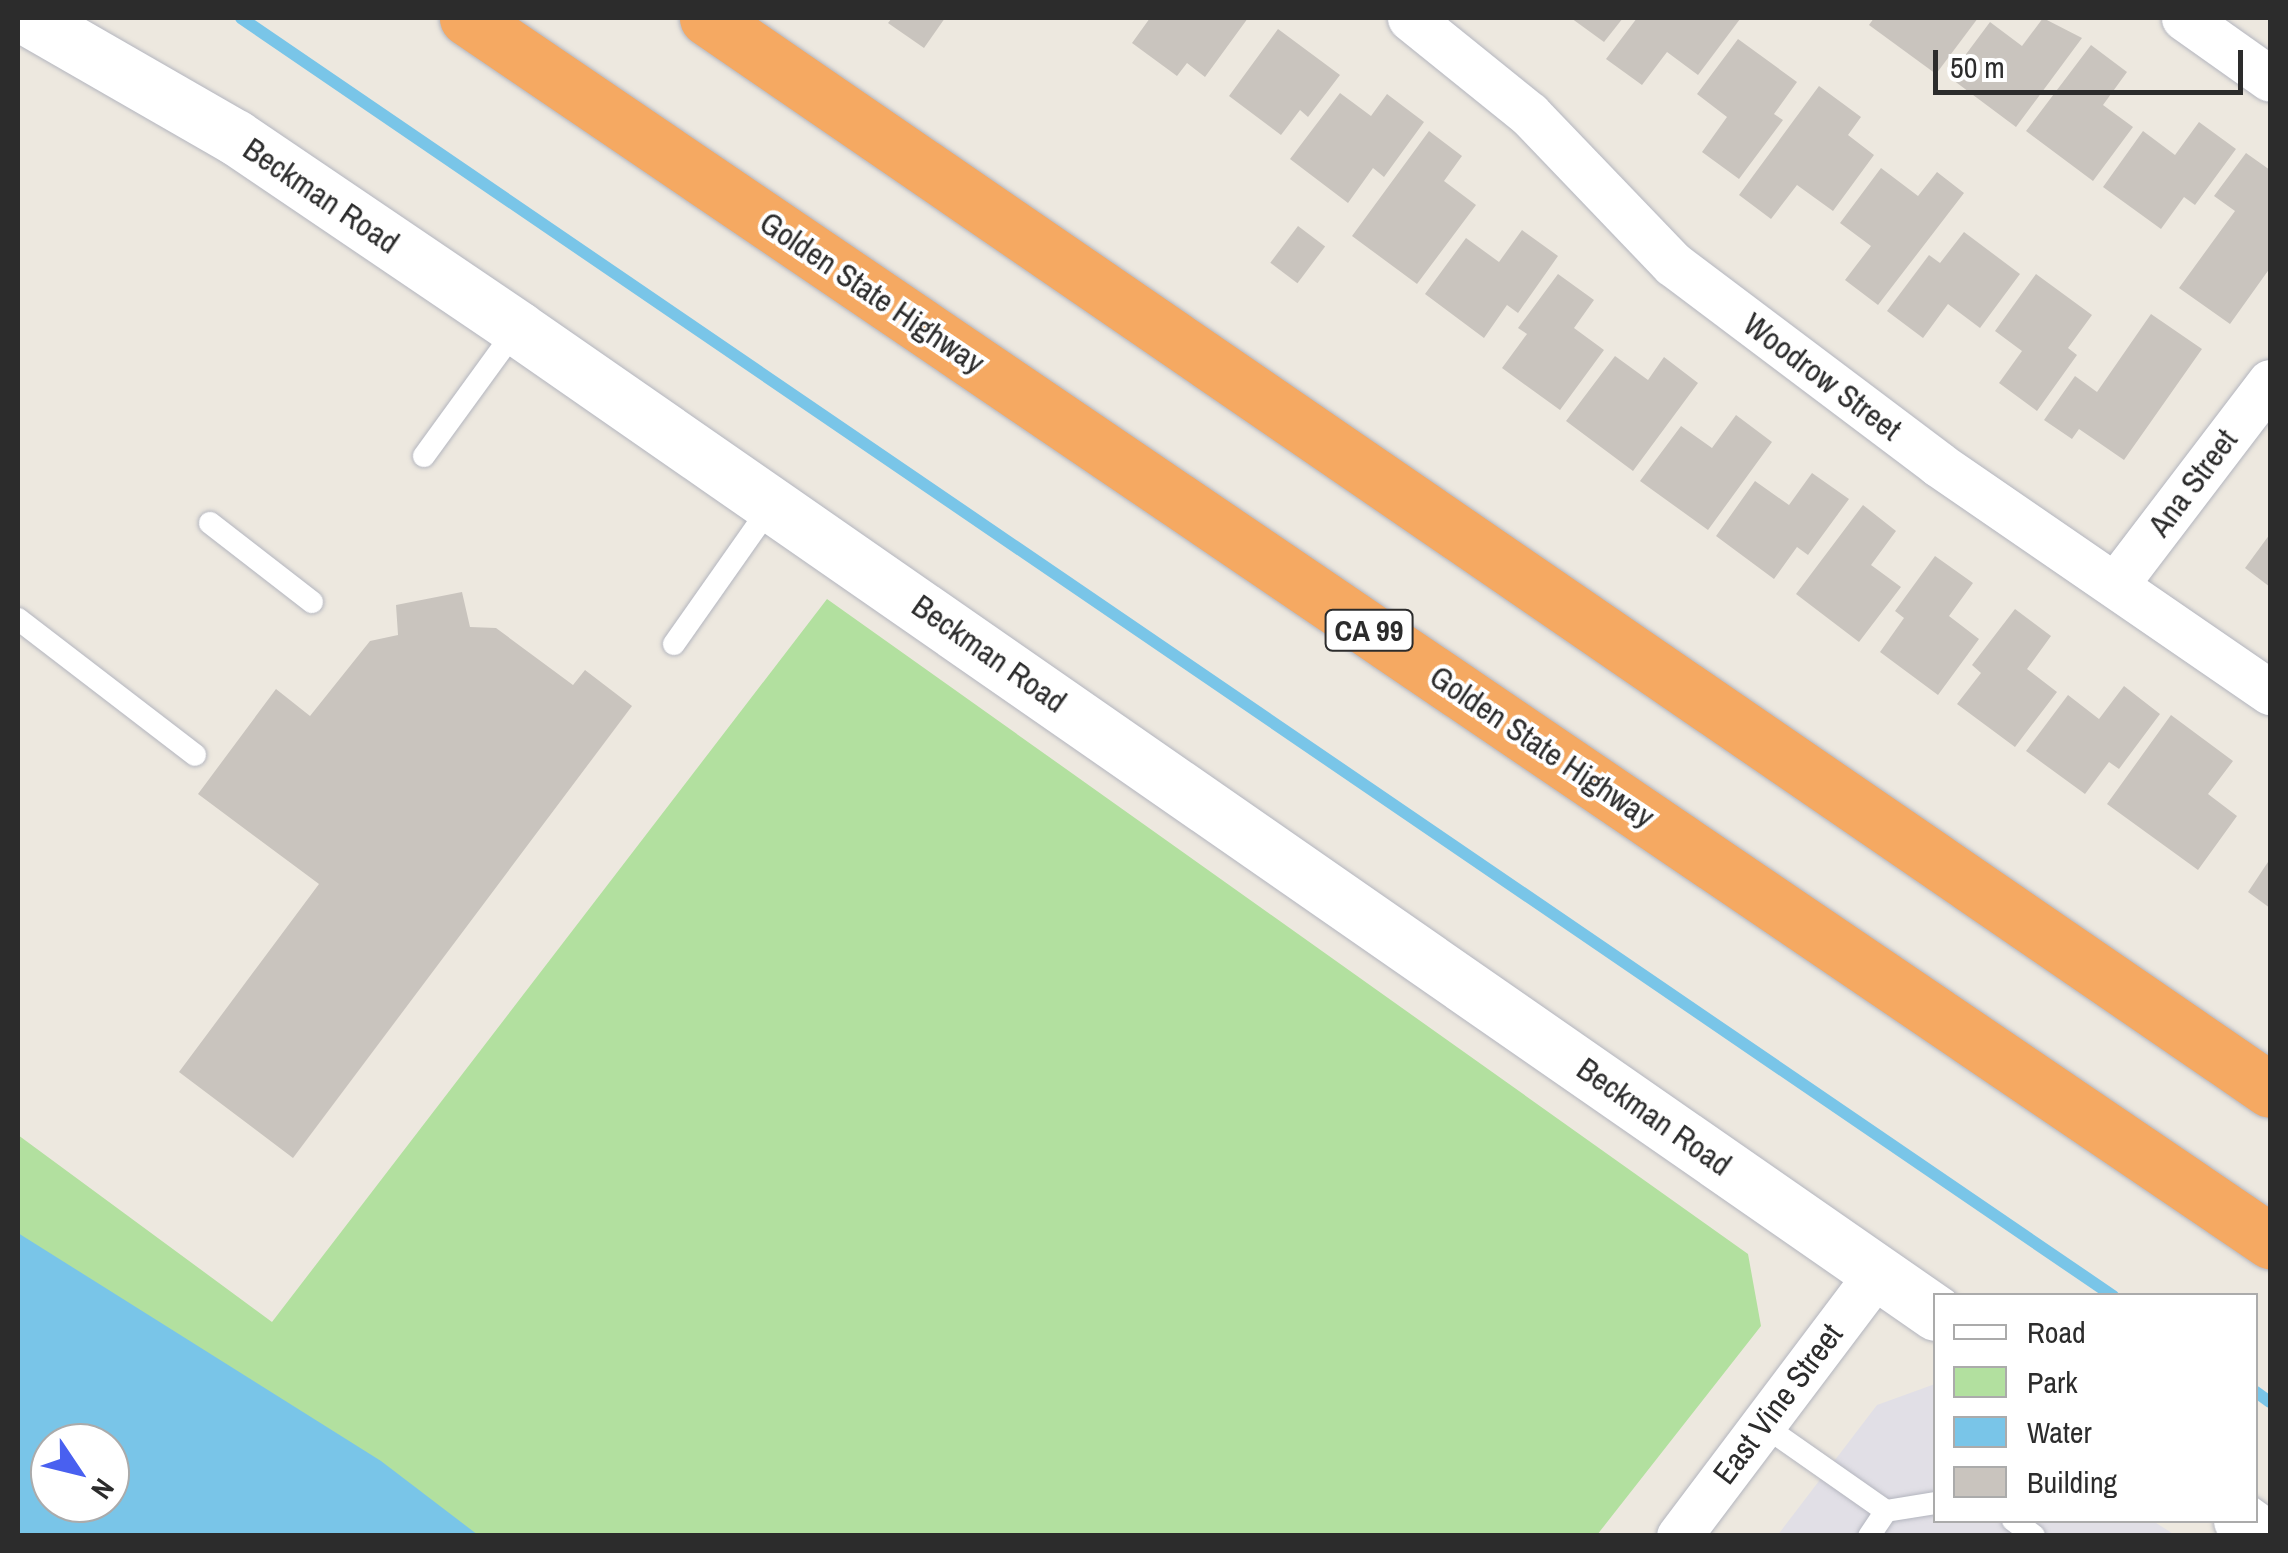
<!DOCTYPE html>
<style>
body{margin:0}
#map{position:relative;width:2288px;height:1553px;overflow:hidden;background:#ede8df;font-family:"Archivo Narrow",sans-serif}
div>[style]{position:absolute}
.industrial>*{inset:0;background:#e1dfe6}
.green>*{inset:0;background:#b2e09f}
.water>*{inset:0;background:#79c5e8}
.stream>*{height:12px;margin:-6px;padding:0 6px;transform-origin:6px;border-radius:6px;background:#79c5e8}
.building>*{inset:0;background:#c9c4be;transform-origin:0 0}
.roads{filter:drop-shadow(0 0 2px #b3b5be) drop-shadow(0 0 2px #b3b5be)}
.lane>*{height:22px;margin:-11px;padding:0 11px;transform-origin:11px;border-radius:11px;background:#fff}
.street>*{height:45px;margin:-22.5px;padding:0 22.5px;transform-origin:22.5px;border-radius:22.5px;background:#fff}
.secondary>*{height:55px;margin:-27.5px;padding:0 27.5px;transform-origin:27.5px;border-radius:27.5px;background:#fff}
.highway>*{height:55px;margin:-27.5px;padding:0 27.5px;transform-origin:27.5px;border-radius:27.5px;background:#f5a962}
span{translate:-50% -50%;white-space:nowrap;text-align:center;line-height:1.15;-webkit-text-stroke:8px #fff;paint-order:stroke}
.shield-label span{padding:2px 8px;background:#fff;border:2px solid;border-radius:8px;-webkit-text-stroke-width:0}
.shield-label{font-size:30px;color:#2c2c2c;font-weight:700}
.street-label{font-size:32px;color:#2c2c2c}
.frame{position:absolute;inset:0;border:20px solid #2c2c2c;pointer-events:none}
.legend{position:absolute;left:1933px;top:1293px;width:325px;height:230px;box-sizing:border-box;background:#fff;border:2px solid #ababab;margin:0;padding:12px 18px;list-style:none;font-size:30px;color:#2c2c2c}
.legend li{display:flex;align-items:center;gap:20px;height:50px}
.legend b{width:50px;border:2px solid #ababab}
.north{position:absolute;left:30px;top:1423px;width:100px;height:100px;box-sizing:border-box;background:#fff;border:2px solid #ababab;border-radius:50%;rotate:125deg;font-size:28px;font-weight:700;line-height:40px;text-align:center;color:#2c2c2c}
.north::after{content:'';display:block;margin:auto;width:35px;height:45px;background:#4960f0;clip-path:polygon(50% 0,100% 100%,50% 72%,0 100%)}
.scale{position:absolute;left:1933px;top:50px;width:310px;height:45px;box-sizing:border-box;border:5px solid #2c2c2c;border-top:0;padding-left:12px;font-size:30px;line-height:35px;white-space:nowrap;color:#2c2c2c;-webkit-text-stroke:8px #fff;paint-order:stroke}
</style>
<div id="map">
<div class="industrial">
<i style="clip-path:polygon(1935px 1384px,1936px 1520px,2153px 1521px,2175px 1535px,1777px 1536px,1877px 1405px)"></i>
</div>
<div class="green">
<i style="clip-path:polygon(evenodd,827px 599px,1748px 1254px,1761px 1326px,1597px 1535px,18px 1535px,18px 1135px,272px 1322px,827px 599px,50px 1443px,110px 1443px,110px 1503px,50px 1503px,50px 1443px)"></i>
</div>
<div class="water">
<i style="clip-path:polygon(evenodd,18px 1233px,381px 1461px,478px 1535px,18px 1535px,18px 1233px,50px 1443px,110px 1443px,110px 1503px,50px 1503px,50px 1443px)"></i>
</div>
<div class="stream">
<i style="left:241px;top:18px;width:2267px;rotate:34.32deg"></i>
<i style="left:2256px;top:1392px;width:17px;rotate:36deg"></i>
</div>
<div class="building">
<i style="clip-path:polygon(892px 18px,945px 18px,924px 48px,888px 23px)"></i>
<i style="clip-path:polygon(1150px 18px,1248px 18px,1205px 77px,1187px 63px,1177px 76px,1132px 43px)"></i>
<i style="clip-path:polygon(1571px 18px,1623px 18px,1604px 42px)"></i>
<i style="clip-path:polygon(1637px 18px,1738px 18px,1740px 19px,1698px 75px,1667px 52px,1642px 85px,1606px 59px)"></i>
<i style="clip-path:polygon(1874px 18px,1978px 18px,1936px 74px,1869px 25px)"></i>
<i style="clip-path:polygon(2043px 18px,2082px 38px,2016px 127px,1949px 77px,1990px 22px,2022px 46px)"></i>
<i style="clip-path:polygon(1278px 29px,1340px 75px,1308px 117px,1300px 110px,1281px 135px,1229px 96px)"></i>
<i style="clip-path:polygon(1738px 39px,1797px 82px,1774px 114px,1783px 120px,1739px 179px,1702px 152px,1727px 117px,1697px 94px)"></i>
<i style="clip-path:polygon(2091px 45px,2127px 72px,2103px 105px,2133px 127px,2093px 181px,2026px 131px)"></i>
<i style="clip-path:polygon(1819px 86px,1861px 117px,1848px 135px,1874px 155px,1833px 211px,1797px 185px,1771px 219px,1739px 195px)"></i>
<i style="clip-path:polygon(1340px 93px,1371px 116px,1387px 94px,1424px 122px,1384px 177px,1373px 168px,1348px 203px,1290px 159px)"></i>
<i style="clip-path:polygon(2199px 122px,2236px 149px,2195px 205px,2184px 197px,2161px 229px,2103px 187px,2143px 131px,2175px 155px)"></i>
<i style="clip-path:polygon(1429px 131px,1462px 156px,1444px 181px,1476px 205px,1417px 284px,1352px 236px)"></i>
<i style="clip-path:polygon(2246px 153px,2270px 170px,2270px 268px,2230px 324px,2179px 288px,2235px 211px,2214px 196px)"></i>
<i style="clip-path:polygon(1881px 168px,1918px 196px,1937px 172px,1964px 193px,1878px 305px,1845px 280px,1871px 246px,1840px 223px)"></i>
<i style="left:1298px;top:226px;width:34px;height:46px;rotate:37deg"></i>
<i style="clip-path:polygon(1522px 230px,1558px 256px,1518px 313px,1507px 305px,1484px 338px,1425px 294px,1466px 238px,1499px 262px)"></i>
<i style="clip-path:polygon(1964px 232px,2020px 274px,1980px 328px,1948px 304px,1923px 338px,1887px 311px,1929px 255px,1940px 263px)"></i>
<i style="clip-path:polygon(1558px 274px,1594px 300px,1574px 328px,1604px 350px,1560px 410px,1502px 368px,1527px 334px,1518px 328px)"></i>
<i style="clip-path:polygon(2036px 274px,2092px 315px,2068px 348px,2077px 355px,2037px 411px,1999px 383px,2022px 351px,1995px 331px)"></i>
<i style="clip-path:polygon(2151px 314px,2202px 349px,2124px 460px,2079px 429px,2072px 439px,2044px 420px,2075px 376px,2097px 392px)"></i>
<i style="clip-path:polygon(1615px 356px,1648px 380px,1664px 357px,1698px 383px,1633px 471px,1566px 421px)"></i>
<i style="clip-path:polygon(1736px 415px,1772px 442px,1708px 530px,1640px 481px,1681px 426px,1712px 448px)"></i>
<i style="clip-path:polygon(1812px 473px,1849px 499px,1808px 555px,1797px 547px,1774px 579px,1716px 536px,1755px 481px,1789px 505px)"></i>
<i style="clip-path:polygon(1863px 505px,1896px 531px,1871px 565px,1901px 587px,1859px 642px,1796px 594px)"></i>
<i style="clip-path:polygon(2270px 534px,2270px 587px,2245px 568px)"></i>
<i style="clip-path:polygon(1935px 556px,1973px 583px,1949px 616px,1979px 639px,1938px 695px,1880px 652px,1904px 618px,1895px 611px)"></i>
<i style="clip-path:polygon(462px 592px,470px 627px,496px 628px,573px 685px,585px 670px,632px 706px,293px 1158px,179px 1072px,319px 884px,198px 794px,276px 689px,310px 716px,370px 641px,398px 635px,396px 605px)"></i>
<i style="clip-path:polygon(2015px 609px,2051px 636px,2027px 669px,2057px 692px,2015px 747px,1957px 704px,1981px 673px,1972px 665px)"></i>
<i style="clip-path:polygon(2124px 686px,2160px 714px,2119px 769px,2109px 762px,2085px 794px,2026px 751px,2068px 695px,2099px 719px)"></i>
<i style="clip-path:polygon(2171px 715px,2233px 761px,2208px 794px,2237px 816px,2198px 870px,2107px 804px)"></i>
<i style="clip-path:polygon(2270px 859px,2270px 908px,2248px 892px)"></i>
</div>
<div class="roads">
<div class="lane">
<i style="left:424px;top:456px;width:158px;rotate:-54deg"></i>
<i style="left:210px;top:523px;width:129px;rotate:37.8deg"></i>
<i style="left:18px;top:619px;width:223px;rotate:37.5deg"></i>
<i style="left:674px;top:644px;width:172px;rotate:-54.9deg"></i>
<i style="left:1763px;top:1425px;width:150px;rotate:35deg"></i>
<i style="left:1886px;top:1511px;width:30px;rotate:124deg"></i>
<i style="left:1886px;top:1511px;width:51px;rotate:-9.1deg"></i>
<i style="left:2013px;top:1520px;width:26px;rotate:37deg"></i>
</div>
<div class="street">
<i style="left:1410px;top:18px;width:153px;rotate:38.9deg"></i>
<i style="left:1529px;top:114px;width:208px;rotate:46.2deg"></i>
<i style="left:1673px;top:264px;width:332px;rotate:37deg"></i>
<i style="left:1938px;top:464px;width:403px;rotate:34.5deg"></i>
<i style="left:2184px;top:18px;width:105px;rotate:35.3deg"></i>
<i style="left:2116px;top:584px;width:254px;rotate:-52.7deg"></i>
<i style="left:1679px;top:1536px;width:329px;rotate:-53deg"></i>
</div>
<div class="secondary">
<i style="left:28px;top:18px;width:239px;rotate:29.9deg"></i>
<i style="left:235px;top:137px;width:341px;rotate:34.1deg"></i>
<i style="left:517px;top:328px;width:1727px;rotate:34.77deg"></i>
<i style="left:2241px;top:1520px;width:27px;rotate:36deg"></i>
</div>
<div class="highway">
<i style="left:467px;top:18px;width:2179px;rotate:34.15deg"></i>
<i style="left:707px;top:18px;width:1895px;rotate:34.44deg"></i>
</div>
</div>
<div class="shield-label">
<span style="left:1369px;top:630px">CA 99</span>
</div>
<div class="street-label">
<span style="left:321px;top:196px;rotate:34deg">Beckman Road</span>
<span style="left:872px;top:293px;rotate:34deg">Golden State Highway</span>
<span style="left:1822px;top:377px;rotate:37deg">Woodrow Street</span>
<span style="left:2193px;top:483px;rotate:-53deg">Ana Street</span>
<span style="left:989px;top:654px;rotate:35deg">Beckman Road</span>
<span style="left:1542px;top:747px;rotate:34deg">Golden State Highway</span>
<span style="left:1654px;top:1117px;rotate:35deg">Beckman Road</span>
<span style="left:1778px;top:1404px;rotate:-53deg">East Vine Street</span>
</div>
<div class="frame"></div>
<ul class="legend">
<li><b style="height:12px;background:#fff"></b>Road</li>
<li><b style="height:28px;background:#b2e09f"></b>Park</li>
<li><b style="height:28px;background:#79c5e8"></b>Water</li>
<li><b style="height:28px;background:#c9c4be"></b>Building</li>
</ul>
<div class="north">N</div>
<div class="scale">50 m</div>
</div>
